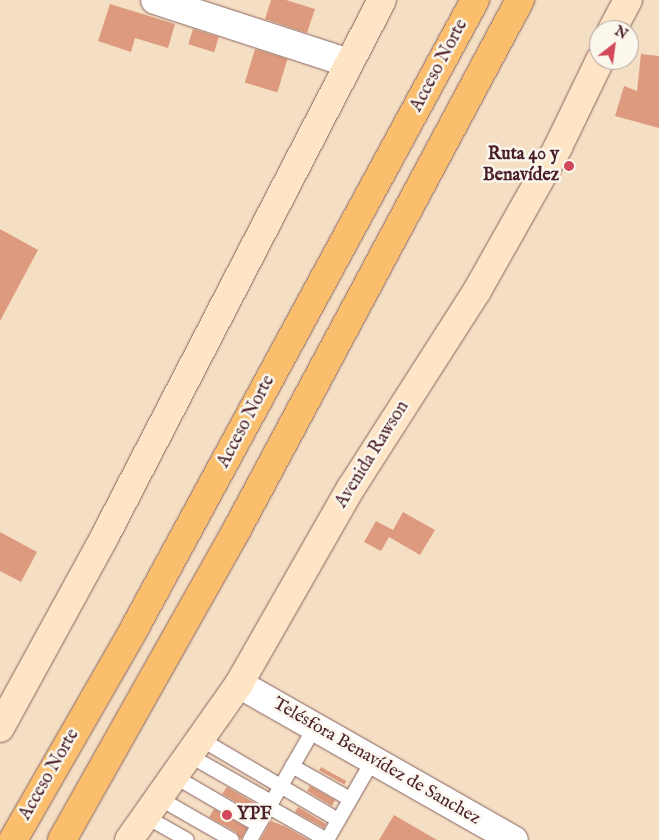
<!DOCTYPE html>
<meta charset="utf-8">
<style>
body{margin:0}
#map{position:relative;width:659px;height:840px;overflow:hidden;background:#f5dfc4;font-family:"IM FELL English",serif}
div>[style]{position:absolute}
.building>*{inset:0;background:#de9a7e;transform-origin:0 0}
.roads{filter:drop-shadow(0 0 1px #866261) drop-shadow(0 0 1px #866261)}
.lane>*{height:14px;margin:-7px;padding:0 7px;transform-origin:7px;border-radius:7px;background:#fff}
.street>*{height:28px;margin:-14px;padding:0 14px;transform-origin:14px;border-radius:14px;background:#fff}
.secondary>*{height:28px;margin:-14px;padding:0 14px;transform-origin:14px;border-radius:14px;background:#fde5c5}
.highway>*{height:28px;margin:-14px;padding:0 14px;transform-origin:14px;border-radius:14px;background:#fabe6d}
.dots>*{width:14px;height:14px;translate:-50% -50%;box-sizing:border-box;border:2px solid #fbf7ec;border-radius:50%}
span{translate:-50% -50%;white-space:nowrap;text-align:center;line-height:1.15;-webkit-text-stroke:5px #fbf7ec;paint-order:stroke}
.street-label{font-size:18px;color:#4a1f2b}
.poi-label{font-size:18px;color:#4a1f2b;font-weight:700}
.right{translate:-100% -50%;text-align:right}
.left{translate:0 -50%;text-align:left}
.north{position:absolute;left:589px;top:20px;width:50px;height:50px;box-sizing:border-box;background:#fbf7ec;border:1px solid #b4a19f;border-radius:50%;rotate:30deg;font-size:14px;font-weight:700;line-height:20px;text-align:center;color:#4a1f2b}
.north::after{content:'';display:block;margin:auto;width:18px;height:22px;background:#d1495b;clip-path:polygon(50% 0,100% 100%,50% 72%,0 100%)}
</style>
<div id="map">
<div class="building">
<i style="clip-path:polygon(271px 0,286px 0,315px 9px,307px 33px,265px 19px)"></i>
<i style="clip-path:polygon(110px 4px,175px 24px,168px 48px,135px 38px,131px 52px,98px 41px)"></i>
<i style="left:193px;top:29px;width:27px;height:16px;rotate:17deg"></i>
<i style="left:255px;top:49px;width:34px;height:35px;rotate:17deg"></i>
<i style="clip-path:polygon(641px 54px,659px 56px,659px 128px,615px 116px,624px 86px,637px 91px)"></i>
<i style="clip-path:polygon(0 229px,38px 250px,0 321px)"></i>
<i style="clip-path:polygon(403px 512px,435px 530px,420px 555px,389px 537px,381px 551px,364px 542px,376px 521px,393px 530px)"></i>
<i style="clip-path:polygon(0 532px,37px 552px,21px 582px,0 571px)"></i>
<i style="left:321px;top:767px;width:29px;height:4px;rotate:29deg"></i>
<i style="clip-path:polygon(310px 786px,335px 800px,332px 806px,307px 791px)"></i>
<i style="clip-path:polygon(227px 787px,256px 804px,252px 810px,255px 813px,222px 794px)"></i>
<i style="clip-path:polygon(298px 807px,326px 824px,324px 828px,295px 812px)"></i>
<i style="clip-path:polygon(214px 809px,247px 828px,241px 840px,236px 832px,209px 817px)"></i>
<i style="clip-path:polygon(394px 815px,437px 840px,379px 840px)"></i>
<i style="clip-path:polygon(271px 821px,286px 827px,309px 840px,260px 840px)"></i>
</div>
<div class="roads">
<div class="lane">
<i style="left:199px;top:738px;width:161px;rotate:30.5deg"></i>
<i style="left:187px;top:754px;width:97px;rotate:29.7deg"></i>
<i style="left:292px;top:766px;width:67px;rotate:29.6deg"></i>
<i style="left:172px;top:775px;width:99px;rotate:30.2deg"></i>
<i style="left:157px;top:797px;width:86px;rotate:29.8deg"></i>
<i style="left:269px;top:807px;width:67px;rotate:29.6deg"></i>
<i style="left:327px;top:840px;width:92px;rotate:-60.1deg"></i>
<i style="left:145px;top:816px;width:48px;rotate:29.7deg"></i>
<i style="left:250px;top:840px;width:130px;rotate:-60.1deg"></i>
</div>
<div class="street">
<i style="left:155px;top:0;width:204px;rotate:18deg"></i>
<i style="left:239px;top:684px;width:316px;rotate:29.6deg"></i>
</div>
<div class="secondary">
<i style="left:612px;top:30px;width:34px;rotate:-62deg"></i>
<i style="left:0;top:728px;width:219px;rotate:-61.3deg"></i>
<i style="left:105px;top:536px;width:603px;rotate:-62.67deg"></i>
<i style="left:129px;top:840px;width:191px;rotate:-54.8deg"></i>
<i style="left:239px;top:684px;width:226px;rotate:-60.3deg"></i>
<i style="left:351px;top:488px;width:234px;rotate:-57.4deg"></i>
<i style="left:477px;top:291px;width:165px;rotate:-60.6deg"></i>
<i style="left:558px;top:147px;width:97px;rotate:-64.2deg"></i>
</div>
<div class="highway">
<i style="left:13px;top:840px;width:241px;rotate:-60.1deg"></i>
<i style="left:133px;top:631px;width:718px;rotate:-61.54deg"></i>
<i style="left:62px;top:840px;width:350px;rotate:-60.6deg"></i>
<i style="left:234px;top:535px;width:607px;rotate:-61.87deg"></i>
</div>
</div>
<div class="dots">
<i style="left:569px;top:166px;background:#d1495b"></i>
<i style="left:227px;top:815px;background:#d1495b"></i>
</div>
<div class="street-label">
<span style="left:440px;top:66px;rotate:-62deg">Acceso Norte</span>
<span style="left:247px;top:422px;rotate:-62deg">Acceso Norte</span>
<span style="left:373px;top:455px;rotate:-58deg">Avenida Rawson</span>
<span style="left:376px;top:762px;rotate:30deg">Telésfora Benavídez de Sanchez</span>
<span style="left:50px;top:775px;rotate:-60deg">Acceso Norte</span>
</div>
<div class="poi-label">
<span class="right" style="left:559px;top:166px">Ruta 40 y<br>Benavídez</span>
<span class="left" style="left:237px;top:815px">YPF</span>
</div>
<div class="north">N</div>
</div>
